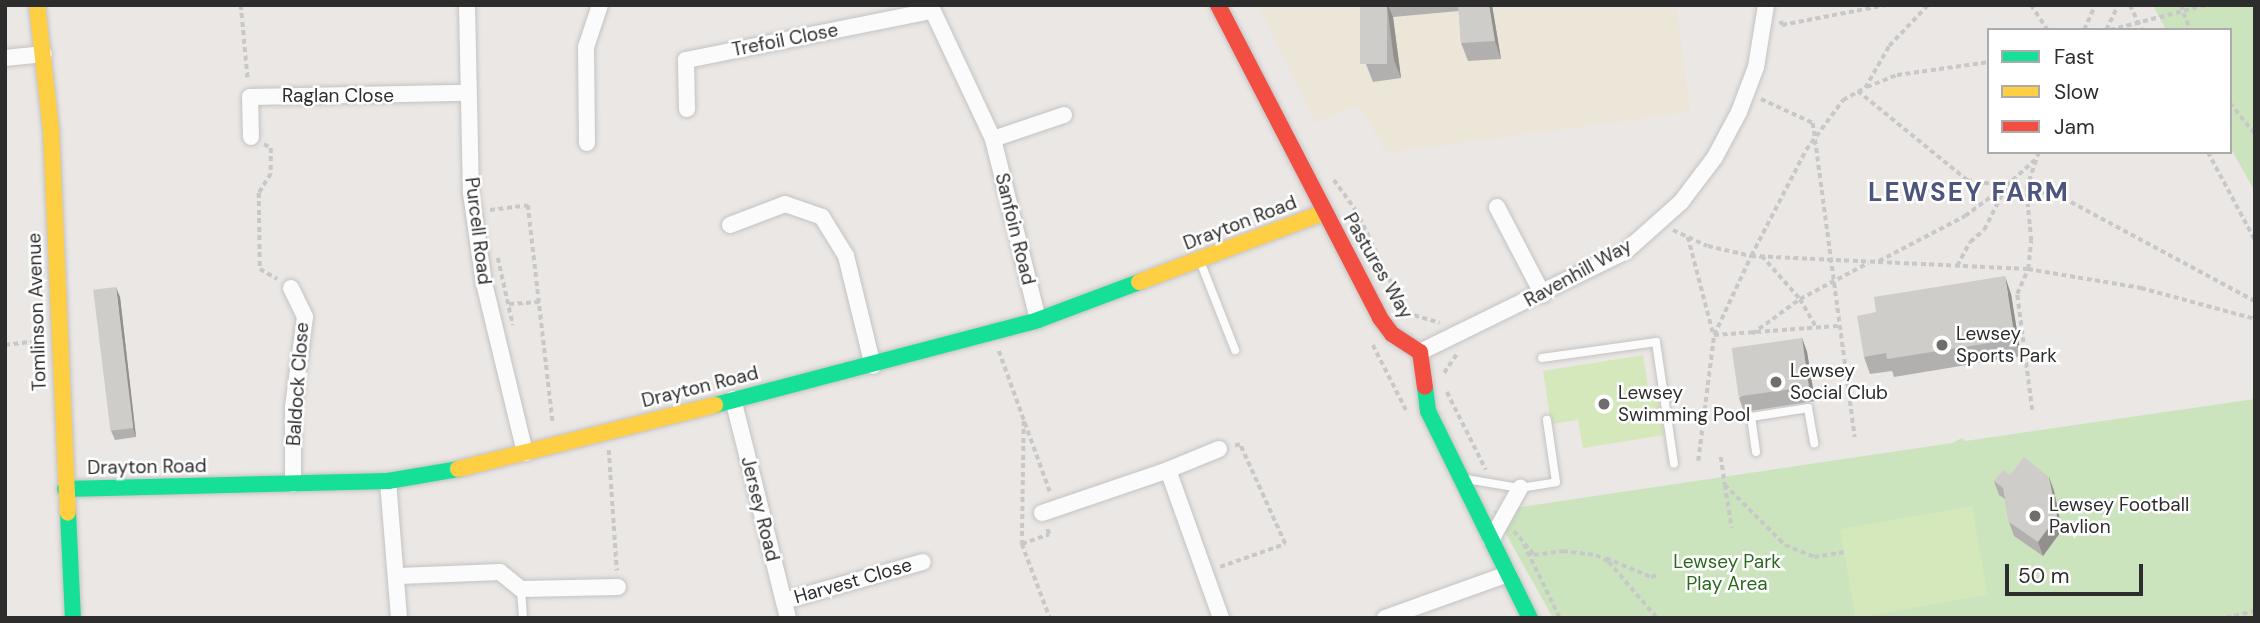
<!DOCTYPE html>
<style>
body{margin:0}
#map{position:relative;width:2260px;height:623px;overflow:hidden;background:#eae7e4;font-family:"DM Sans",sans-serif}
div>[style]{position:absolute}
.education>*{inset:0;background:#ece6d9}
.green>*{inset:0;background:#cbe4be}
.pitch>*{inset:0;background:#d5e8bb;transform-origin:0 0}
.path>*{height:3.5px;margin-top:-1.75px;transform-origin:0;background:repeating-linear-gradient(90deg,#c8c8c8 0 5px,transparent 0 8.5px)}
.roads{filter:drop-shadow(0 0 2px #c4c3c3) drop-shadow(0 0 2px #c4c3c3)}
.lane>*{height:8px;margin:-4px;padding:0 4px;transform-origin:4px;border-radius:4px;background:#fcfbfb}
.street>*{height:16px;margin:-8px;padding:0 8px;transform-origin:8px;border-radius:8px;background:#fcfbfb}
.fast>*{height:16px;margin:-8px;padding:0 8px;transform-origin:8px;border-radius:8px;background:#16e098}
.slow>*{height:16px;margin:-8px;padding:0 8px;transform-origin:8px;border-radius:8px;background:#ffcf43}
.jam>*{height:16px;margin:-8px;padding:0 8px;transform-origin:8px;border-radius:8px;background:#f24e42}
.wall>*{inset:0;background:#b2b0ae}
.shaded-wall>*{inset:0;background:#91908d}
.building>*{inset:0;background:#cfcdca;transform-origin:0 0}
.dots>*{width:19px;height:19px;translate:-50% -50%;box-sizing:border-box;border:4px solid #fff;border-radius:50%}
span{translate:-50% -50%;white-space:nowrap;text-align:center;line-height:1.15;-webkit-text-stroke:5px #fff;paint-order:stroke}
.street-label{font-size:19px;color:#2d2d2d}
.poi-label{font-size:19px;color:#2d2d2d}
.left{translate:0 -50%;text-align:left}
.park-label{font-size:19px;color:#29691d}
.district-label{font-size:26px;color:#4d547d;font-weight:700;letter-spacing:2px}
.frame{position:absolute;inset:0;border:7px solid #2d2d2d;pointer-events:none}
.legend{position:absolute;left:1987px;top:28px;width:245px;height:126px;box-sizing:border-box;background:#fff;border:2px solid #ababab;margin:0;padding:9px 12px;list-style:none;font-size:21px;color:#2d2d2d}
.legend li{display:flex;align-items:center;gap:14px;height:35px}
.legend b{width:35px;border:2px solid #ababab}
.scale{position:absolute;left:2005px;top:564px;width:138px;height:32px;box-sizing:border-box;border:4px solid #2d2d2d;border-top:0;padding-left:9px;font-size:21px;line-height:24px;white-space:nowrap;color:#2d2d2d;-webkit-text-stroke:5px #fff;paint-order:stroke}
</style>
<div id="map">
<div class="education">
<i style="clip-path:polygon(1258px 5px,1676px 5px,1690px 112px,1386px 153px,1359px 105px,1316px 123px)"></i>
</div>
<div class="green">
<i style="clip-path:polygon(2153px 5px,2255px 5px,2255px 192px,2230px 147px,2230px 30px,2166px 30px)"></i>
<i style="clip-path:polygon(2255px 399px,2255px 618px,1553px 618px,1493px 511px,1952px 443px,1962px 438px,1965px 441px)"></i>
</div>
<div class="pitch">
<i style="clip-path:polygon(1643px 355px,1648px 387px,1656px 386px,1664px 435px,1583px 448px,1578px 420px,1551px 424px,1543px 371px)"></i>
<i style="left:1972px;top:506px;width:90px;height:134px;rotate:80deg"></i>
</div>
<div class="path">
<i style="left:241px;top:5px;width:75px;rotate:84.7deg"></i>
<i style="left:2031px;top:5px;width:30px;rotate:56deg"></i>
<i style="left:2130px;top:5px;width:28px;rotate:64deg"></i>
<i style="left:2181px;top:5px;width:27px;rotate:70deg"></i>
<i style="left:1781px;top:21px;width:4px;rotate:76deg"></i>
<i style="left:1782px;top:25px;width:106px;rotate:-10.9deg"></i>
<i style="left:2084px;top:30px;width:27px;rotate:-66deg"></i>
<i style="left:2106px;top:30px;width:28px;rotate:-64deg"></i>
<i style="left:2110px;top:30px;width:99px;rotate:-14.6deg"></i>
<i style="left:1867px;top:87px;width:32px;rotate:-22deg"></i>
<i style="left:1897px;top:75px;width:93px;rotate:-8deg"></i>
<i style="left:1858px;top:91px;width:141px;rotate:39.2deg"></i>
<i style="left:1967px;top:180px;width:90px;rotate:8.9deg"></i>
<i style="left:2056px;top:194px;width:226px;rotate:28.3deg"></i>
<i style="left:1761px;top:99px;width:57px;rotate:24.8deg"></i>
<i style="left:1813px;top:123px;width:317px;rotate:82.4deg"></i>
<i style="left:2230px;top:103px;width:40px;rotate:51deg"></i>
<i style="left:264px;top:144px;width:8px;rotate:30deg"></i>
<i style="left:271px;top:148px;width:26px;rotate:90deg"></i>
<i style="left:271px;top:174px;width:22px;rotate:122deg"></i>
<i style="left:259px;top:193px;width:76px;rotate:89.2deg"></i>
<i style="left:260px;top:269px;width:20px;rotate:30deg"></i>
<i style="left:2208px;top:152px;width:100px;rotate:61.9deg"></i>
<i style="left:1334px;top:180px;width:37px;rotate:54deg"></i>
<i style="left:1356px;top:210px;width:114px;rotate:64.1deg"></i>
<i style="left:1406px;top:313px;width:35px;rotate:16deg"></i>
<i style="left:490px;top:210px;width:38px;rotate:-7deg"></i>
<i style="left:528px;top:205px;width:220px;rotate:83.5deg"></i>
<i style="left:1673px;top:230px;width:38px;rotate:25deg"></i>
<i style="left:1708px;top:246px;width:44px;rotate:13.1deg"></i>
<i style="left:1751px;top:256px;width:277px;rotate:2.7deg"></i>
<i style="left:2028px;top:269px;width:115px;rotate:9.5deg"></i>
<i style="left:2141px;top:288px;width:118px;rotate:15.2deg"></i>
<i style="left:1688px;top:237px;width:99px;rotate:75.4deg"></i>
<i style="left:1762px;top:256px;width:57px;rotate:48.5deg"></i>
<i style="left:1800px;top:299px;width:34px;rotate:60deg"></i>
<i style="left:498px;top:258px;width:69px;rotate:77.4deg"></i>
<i style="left:1879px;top:261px;width:97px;rotate:-27.6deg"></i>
<i style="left:1965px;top:216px;width:49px;rotate:-36.6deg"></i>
<i style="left:1957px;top:266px;width:27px;rotate:-62deg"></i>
<i style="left:1970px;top:242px;width:18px;rotate:-41deg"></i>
<i style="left:1984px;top:230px;width:49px;rotate:-63.4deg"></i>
<i style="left:2006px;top:186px;width:39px;rotate:-42deg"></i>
<i style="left:509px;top:304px;width:30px;rotate:-4deg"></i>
<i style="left:1752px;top:334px;width:59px;rotate:-36.1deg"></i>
<i style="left:1800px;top:299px;width:77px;rotate:-27.9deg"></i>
<i style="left:1714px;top:335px;width:124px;rotate:-4.2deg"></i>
<i style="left:5px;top:345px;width:35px;rotate:-7deg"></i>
<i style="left:1373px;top:345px;width:73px;rotate:63.1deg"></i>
<i style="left:999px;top:351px;width:150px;rotate:70.1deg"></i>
<i style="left:1444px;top:373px;width:22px;rotate:-56deg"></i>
<i style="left:1447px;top:392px;width:87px;rotate:63.4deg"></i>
<i style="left:2032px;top:410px;width:117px;rotate:-97.4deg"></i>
<i style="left:2017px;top:294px;width:27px;rotate:-66deg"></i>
<i style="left:2028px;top:269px;width:28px;rotate:-84deg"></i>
<i style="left:2031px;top:241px;width:52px;rotate:-95.5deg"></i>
<i style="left:2026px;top:189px;width:39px;rotate:-71deg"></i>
<i style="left:1024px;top:421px;width:123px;rotate:90.9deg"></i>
<i style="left:1022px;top:544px;width:79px;rotate:69.3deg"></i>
<i style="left:609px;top:450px;width:121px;rotate:86.2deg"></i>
<i style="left:1721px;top:457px;width:28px;rotate:82deg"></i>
<i style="left:1725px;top:485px;width:85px;rotate:45deg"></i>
<i style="left:1785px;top:545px;width:31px;rotate:22deg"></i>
<i style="left:1814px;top:557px;width:30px;rotate:-9deg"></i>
<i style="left:1698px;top:461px;width:127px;rotate:-82.8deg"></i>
<i style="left:1714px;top:335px;width:87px;rotate:-64.9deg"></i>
<i style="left:1751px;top:256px;width:119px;rotate:-62.6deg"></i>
<i style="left:1806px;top:150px;width:62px;rotate:-53.5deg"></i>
<i style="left:1843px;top:100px;width:25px;rotate:-29deg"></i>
<i style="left:1865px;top:88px;width:48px;rotate:-60.3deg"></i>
<i style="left:1889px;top:46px;width:57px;rotate:-46.4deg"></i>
<i style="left:1725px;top:485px;width:44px;rotate:80.8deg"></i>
<i style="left:1514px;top:531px;width:31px;rotate:50deg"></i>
<i style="left:1534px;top:555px;width:29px;rotate:-8deg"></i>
<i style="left:1563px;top:551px;width:33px;rotate:7deg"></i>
<i style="left:1596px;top:555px;width:15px;rotate:28deg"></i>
<i style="left:1609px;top:562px;width:74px;rotate:49.4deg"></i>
<i style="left:1022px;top:544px;width:29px;rotate:-20deg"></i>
<i style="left:1049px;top:534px;width:8px;rotate:-113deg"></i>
<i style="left:1524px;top:544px;width:82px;rotate:64.1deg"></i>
<i style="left:1606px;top:558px;width:49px;rotate:22.9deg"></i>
<i style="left:1651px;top:577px;width:8px;rotate:-14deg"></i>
<i style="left:1220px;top:567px;width:69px;rotate:-19.5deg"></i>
<i style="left:1285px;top:544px;width:109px;rotate:-114.4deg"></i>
<i style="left:1240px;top:445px;width:6px;rotate:171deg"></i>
<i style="left:2226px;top:618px;width:30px;rotate:-14deg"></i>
</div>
<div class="roads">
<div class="lane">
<i style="left:1200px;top:261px;width:96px;rotate:68.5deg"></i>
<i style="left:1542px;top:358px;width:115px;rotate:-8deg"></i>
<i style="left:1656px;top:342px;width:123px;rotate:81.6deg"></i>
<i style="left:1756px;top:452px;width:35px;rotate:-98deg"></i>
<i style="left:1751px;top:417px;width:58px;rotate:-9deg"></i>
<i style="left:1808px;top:408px;width:36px;rotate:80deg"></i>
<i style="left:1466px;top:479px;width:55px;rotate:9.5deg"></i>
<i style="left:1520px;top:488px;width:36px;rotate:-9deg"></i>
<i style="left:1556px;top:482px;width:63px;rotate:-98.3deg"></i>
<i style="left:521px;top:589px;width:29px;rotate:86deg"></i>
</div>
<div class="street">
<i style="left:467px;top:5px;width:188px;rotate:88.8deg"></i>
<i style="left:471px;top:193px;width:91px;rotate:81.8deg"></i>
<i style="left:484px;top:283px;width:175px;rotate:76.4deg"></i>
<i style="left:930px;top:5px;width:148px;rotate:64.8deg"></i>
<i style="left:993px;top:139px;width:187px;rotate:76deg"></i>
<i style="left:5px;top:58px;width:39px;rotate:-6deg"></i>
<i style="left:687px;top:109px;width:49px;rotate:-91.2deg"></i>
<i style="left:686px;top:60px;width:250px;rotate:-11.3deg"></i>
<i style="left:251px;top:137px;width:40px;rotate:-91.4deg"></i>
<i style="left:250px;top:97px;width:217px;rotate:-1.1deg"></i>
<i style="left:993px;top:139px;width:75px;rotate:-18.7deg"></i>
<i style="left:587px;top:143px;width:96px;rotate:-90.6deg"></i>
<i style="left:586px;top:47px;width:44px;rotate:-71.6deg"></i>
<i style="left:1497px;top:207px;width:99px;rotate:62.4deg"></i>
<i style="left:730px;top:225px;width:59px;rotate:-20.9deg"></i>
<i style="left:785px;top:204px;width:39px;rotate:19deg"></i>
<i style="left:822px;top:217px;width:46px;rotate:58.4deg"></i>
<i style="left:846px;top:256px;width:113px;rotate:76.2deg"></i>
<i style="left:291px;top:288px;width:32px;rotate:64deg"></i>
<i style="left:305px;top:317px;width:91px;rotate:97.6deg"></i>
<i style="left:293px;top:407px;width:77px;rotate:90deg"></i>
<i style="left:1420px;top:352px;width:229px;rotate:-26.1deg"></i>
<i style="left:1626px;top:251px;width:74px;rotate:-41.7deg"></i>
<i style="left:1681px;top:202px;width:56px;rotate:-52.9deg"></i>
<i style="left:1715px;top:157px;width:51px;rotate:-61.9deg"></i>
<i style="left:1739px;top:112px;width:48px;rotate:-69.3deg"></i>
<i style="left:1756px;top:67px;width:63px;rotate:-80.8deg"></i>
<i style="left:733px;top:399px;width:226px;rotate:75.9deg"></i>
<i style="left:1219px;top:449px;width:55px;rotate:157.6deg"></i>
<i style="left:1168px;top:470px;width:157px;rotate:70.3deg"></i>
<i style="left:388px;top:481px;width:137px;rotate:85.4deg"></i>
<i style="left:1042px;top:513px;width:133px;rotate:-18.8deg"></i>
<i style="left:1491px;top:540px;width:60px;rotate:-60.9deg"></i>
<i style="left:399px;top:576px;width:101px;rotate:-2.3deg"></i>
<i style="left:500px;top:572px;width:27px;rotate:39deg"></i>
<i style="left:521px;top:589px;width:97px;rotate:-1.2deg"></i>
<i style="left:784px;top:601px;width:144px;rotate:-15.7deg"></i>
<i style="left:1385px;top:618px;width:131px;rotate:-19.7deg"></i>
</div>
<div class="fast">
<i style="left:1425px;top:387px;width:24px;rotate:83deg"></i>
<i style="left:1428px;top:411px;width:231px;rotate:63.8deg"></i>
<i style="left:715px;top:405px;width:334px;rotate:-14.7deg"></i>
<i style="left:1038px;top:320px;width:108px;rotate:-20.6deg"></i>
<i style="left:65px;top:489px;width:323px;rotate:-1.4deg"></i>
<i style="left:388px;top:481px;width:71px;rotate:-9.7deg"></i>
<i style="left:68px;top:513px;width:105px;rotate:87.3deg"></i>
</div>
<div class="slow">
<i style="left:37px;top:5px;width:125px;rotate:83.6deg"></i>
<i style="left:51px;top:129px;width:384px;rotate:87.5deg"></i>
<i style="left:1139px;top:282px;width:197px;rotate:-20.6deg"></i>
<i style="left:458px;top:469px;width:265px;rotate:-14deg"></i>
</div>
<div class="jam">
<i style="left:1218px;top:5px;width:352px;rotate:62.6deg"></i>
<i style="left:1380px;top:318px;width:20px;rotate:53deg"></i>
<i style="left:1392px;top:334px;width:33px;rotate:33deg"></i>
<i style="left:1420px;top:352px;width:35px;rotate:82deg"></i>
</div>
</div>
<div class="wall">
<i style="clip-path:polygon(1360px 5px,1492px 5px,1501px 59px,1468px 61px,1461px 43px,1459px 11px,1393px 17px,1401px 78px,1373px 82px,1366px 64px)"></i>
<i style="clip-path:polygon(2011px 294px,2021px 356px,1894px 377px,1892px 371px,1870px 374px,1864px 357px)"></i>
<i style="clip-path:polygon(120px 297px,136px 437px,115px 440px,111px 431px)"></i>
<i style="clip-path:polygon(1802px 338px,1807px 352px,1815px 401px,1744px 412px,1739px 398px)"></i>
<i style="clip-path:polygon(2010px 475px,2049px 477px,2054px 491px,2062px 530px,2043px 556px,2014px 536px,2009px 522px,2005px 499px,1999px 495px,1994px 481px)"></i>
</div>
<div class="shaded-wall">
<i style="clip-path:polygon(1387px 5px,1388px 5px,1393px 17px,1401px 78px,1394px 60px)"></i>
<i style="clip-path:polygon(1489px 5px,1492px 5px,1501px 59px,1495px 41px)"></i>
<i style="clip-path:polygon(2005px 276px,2011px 294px,2021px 356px,2015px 339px)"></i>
<i style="clip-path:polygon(116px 287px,120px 297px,136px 437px,133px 428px)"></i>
<i style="clip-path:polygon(1802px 338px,1807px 352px,1815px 401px,1809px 387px)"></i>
<i style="clip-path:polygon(2049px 477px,2054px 491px,2062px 530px,2043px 556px,2038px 542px)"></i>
</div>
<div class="building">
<i style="left:1360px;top:5px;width:27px;height:59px"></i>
<i style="clip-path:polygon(1458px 5px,1489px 5px,1495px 41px,1461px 43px)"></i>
<i style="clip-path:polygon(2005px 276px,2015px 339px,1887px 359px,1886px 353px,1864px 357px,1857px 316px,1876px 312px,1874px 297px)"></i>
<i style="left:116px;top:287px;width:142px;height:23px;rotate:83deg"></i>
<i style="left:1802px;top:338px;width:49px;height:71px;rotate:82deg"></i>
<i style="clip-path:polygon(2024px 457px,2049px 477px,2057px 516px,2038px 542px,2009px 522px,2003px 488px,1994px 481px,2003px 470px,2010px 475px)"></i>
</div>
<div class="dots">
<i style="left:1942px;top:345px;background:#6f6e6d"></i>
<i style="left:1776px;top:382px;background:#6f6e6d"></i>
<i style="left:1604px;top:404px;background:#6f6e6d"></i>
<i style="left:2035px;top:516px;background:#6f6e6d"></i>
</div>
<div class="street-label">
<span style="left:785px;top:40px;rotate:-11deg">Trefoil Close</span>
<span style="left:338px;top:96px">Raglan Close</span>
<span style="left:1240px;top:223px;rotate:-21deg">Drayton Road</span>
<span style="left:1015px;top:229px;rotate:76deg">Sanfoin Road</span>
<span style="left:478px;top:231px;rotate:83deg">Purcell Road</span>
<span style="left:1378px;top:266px;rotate:60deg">Pastures Way</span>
<span style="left:1578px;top:273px;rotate:-29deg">Ravenhill Way</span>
<span style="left:37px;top:312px;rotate:-92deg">Tomlinson Avenue</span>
<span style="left:298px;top:384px;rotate:-86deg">Baldock Close</span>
<span style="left:700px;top:387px;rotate:-14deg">Drayton Road</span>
<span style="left:147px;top:467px;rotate:-1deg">Drayton Road</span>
<span style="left:760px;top:509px;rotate:76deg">Jersey Road</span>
<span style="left:853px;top:581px;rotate:-16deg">Harvest Close</span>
</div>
<div class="poi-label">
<span class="left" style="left:1956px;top:345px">Lewsey<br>Sports Park</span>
<span class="left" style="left:1790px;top:382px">Lewsey<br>Social Club</span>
<span class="left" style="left:1618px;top:404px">Lewsey<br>Swimming Pool</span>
<span class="left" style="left:2049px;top:516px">Lewsey Football<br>Pavlion</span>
</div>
<div class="park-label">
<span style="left:1727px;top:573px">Lewsey Park<br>Play Area</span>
</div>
<div class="district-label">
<span style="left:1969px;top:193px">LEWSEY FARM</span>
</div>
<div class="frame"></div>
<ul class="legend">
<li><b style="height:9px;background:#16e098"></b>Fast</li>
<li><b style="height:9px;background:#ffcf43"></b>Slow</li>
<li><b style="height:9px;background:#f24e42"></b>Jam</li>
</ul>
<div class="scale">50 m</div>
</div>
